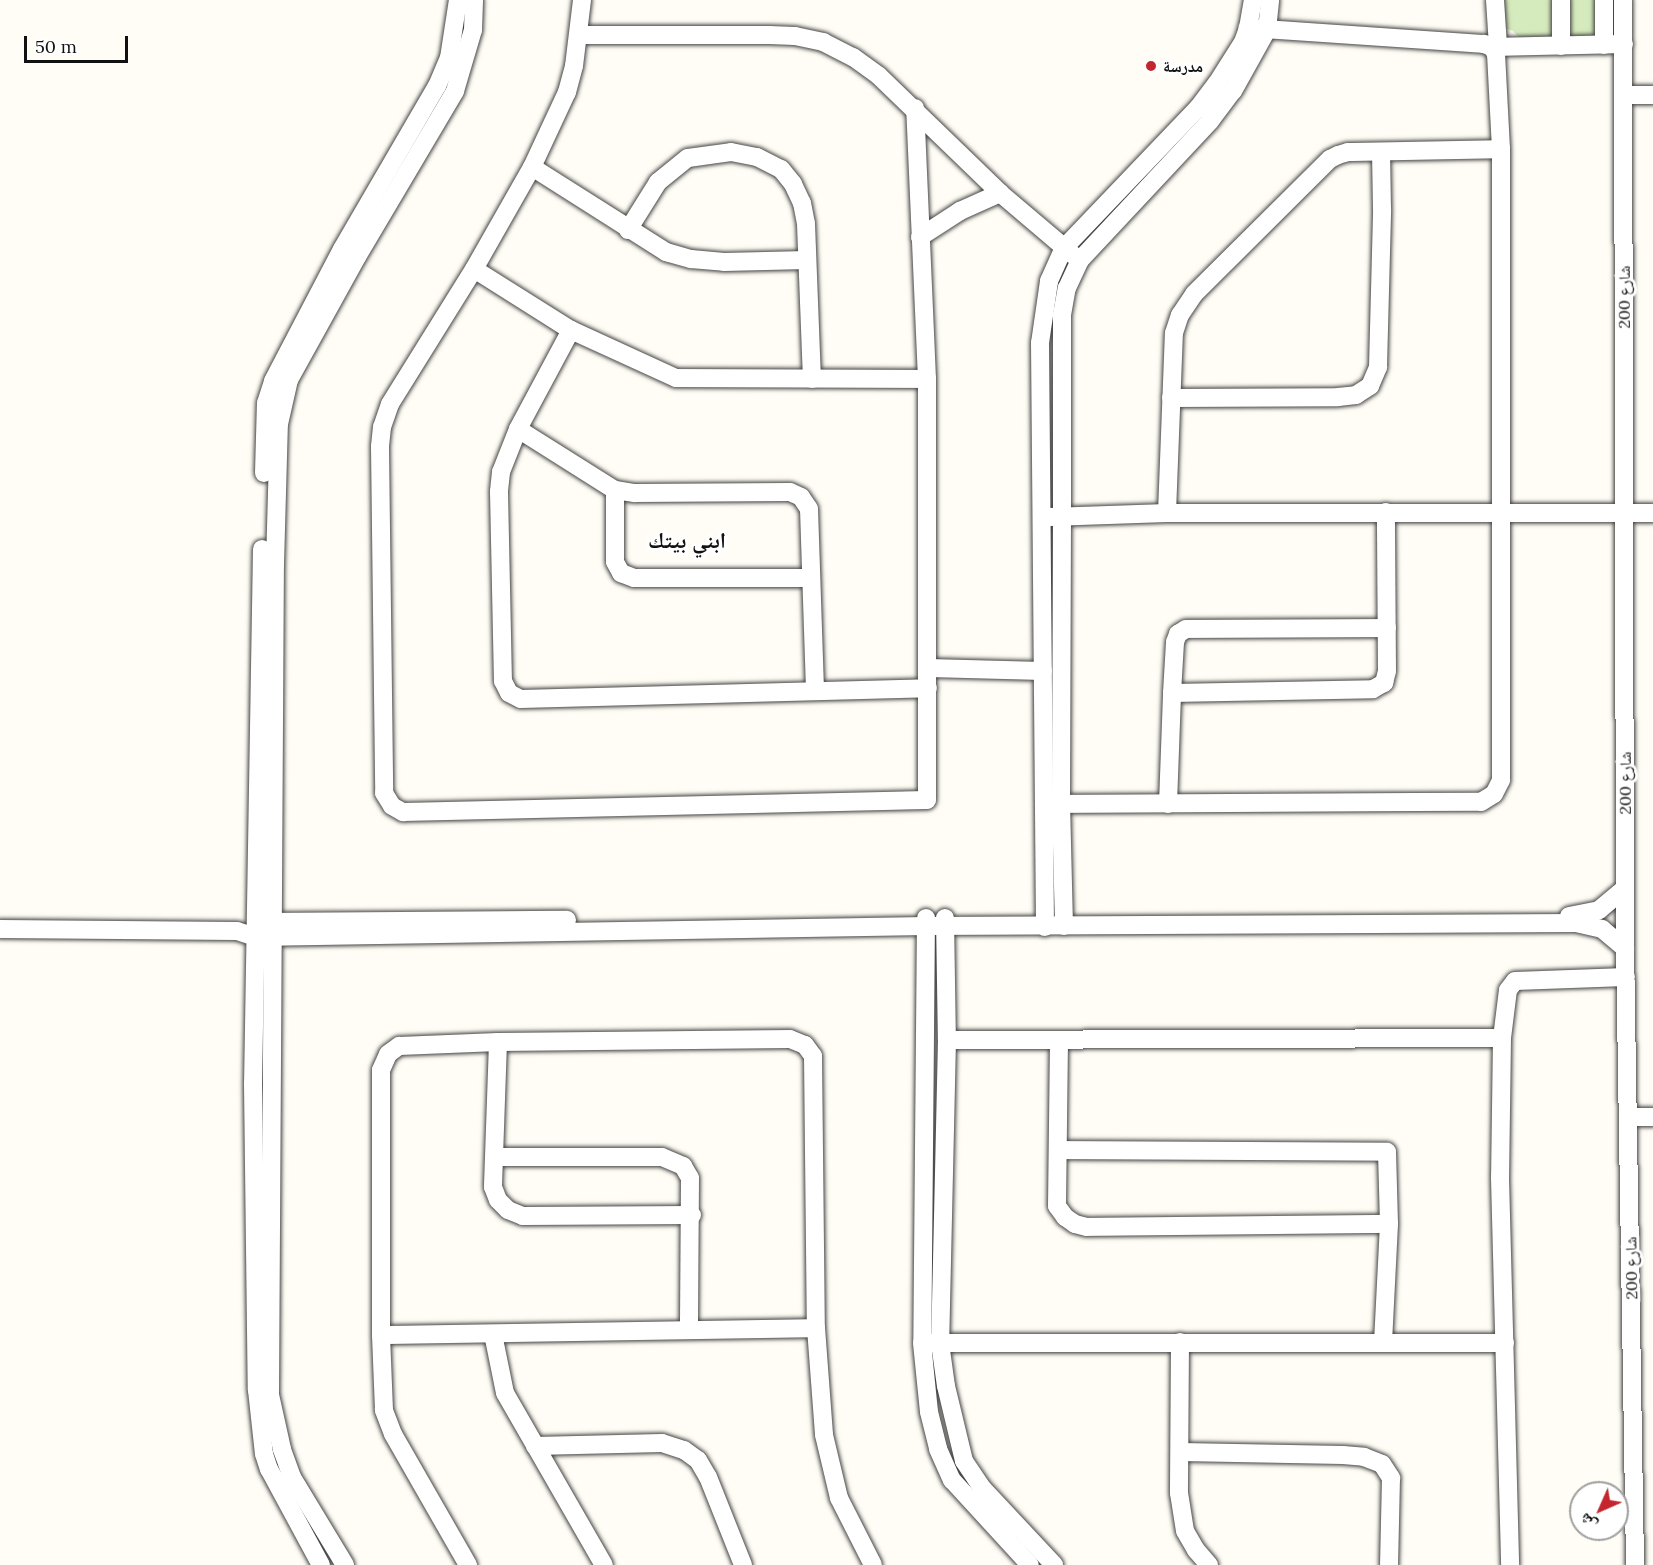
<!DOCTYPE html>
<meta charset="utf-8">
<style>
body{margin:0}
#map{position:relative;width:1653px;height:1565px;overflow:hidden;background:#fffdf5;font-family:Lora,"Noto Naskh Arabic",serif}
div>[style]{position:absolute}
.green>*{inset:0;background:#d5ebbd}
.roads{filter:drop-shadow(0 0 2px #444) drop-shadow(0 0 2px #444)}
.minor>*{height:18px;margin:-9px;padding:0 9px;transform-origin:9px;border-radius:9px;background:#fff}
.dots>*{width:16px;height:16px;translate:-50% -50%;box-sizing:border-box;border:3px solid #fff;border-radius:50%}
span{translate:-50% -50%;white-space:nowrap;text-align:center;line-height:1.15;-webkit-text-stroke:6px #fff;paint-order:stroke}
.poi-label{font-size:16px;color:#111;font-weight:700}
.left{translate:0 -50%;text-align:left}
.street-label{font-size:16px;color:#111}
.district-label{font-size:22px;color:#111;font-weight:700}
.north{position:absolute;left:1569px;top:1481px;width:60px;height:60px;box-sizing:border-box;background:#fff;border:2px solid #a0a0a0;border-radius:50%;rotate:225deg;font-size:16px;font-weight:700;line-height:24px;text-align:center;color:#111}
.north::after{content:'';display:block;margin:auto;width:21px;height:27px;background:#c4262e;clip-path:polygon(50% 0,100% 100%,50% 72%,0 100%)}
.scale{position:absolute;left:24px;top:36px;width:104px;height:27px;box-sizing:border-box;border:3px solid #111;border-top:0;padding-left:8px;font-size:18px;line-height:21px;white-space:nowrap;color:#111;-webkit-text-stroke:4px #fff;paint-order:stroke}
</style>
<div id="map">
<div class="green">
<i style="clip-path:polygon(1498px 0,1611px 0,1611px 43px,1525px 44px,1513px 31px,1497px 25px)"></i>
</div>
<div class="roads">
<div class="minor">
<i style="left:582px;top:0;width:66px;rotate:96.9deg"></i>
<i style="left:574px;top:66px;width:27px;rotate:105deg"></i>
<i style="left:567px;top:92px;width:83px;rotate:115deg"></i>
<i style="left:532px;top:167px;width:117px;rotate:119.6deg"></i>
<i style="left:474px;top:269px;width:159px;rotate:121.9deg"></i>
<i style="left:390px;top:404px;width:24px;rotate:109deg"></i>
<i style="left:382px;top:427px;width:20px;rotate:96deg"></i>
<i style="left:380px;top:447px;width:346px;rotate:89.3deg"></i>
<i style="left:384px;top:793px;width:15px;rotate:58deg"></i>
<i style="left:392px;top:806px;width:13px;rotate:29deg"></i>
<i style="left:403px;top:812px;width:524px;rotate:-1.31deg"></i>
<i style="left:927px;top:800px;width:421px;rotate:-90deg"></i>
<i style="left:927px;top:379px;width:271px;rotate:-92.5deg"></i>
<i style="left:1495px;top:0;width:47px;rotate:86.3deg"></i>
<i style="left:1604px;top:0;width:45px;rotate:90deg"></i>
<i style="left:1623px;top:0;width:948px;rotate:89.88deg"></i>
<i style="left:1625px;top:948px;width:617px;rotate:89.07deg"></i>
<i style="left:579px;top:35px;width:190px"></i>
<i style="left:769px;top:35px;width:26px;rotate:2deg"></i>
<i style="left:795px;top:36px;width:29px;rotate:12deg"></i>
<i style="left:823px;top:42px;width:34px;rotate:27deg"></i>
<i style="left:853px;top:57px;width:32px;rotate:36deg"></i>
<i style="left:879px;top:76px;width:168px;rotate:44deg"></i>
<i style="left:1000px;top:193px;width:96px;rotate:40.3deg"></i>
<i style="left:1561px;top:46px;width:46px;rotate:-90deg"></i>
<i style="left:1492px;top:47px;width:132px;rotate:-1.3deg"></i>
<i style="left:1624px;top:95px;width:29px"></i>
<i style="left:532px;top:167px;width:159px;rotate:32.4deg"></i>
<i style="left:666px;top:252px;width:26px;rotate:16deg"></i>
<i style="left:691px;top:259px;width:33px;rotate:5deg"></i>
<i style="left:724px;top:262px;width:83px;rotate:-1.4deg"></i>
<i style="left:628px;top:230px;width:57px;rotate:-58deg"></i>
<i style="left:658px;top:182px;width:38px;rotate:-39deg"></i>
<i style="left:688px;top:158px;width:43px;rotate:-7.9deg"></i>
<i style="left:731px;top:152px;width:26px;rotate:11deg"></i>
<i style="left:757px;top:157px;width:27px;rotate:27deg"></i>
<i style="left:781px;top:169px;width:19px;rotate:51deg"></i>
<i style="left:793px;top:184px;width:21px;rotate:65deg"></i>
<i style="left:802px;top:203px;width:21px;rotate:79deg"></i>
<i style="left:806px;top:224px;width:155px;rotate:87.8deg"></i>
<i style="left:920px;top:237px;width:48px;rotate:-33deg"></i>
<i style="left:960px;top:211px;width:44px;rotate:-24.2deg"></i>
<i style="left:474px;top:269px;width:115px;rotate:32.2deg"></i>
<i style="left:571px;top:330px;width:115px;rotate:24.6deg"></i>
<i style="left:676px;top:378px;width:251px;rotate:0.2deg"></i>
<i style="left:571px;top:330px;width:112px;rotate:118.2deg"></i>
<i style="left:518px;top:429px;width:46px;rotate:111.6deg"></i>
<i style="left:501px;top:472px;width:20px;rotate:96deg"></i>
<i style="left:499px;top:492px;width:189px;rotate:88.8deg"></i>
<i style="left:503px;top:681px;width:13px;rotate:63deg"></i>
<i style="left:509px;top:693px;width:13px;rotate:27deg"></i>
<i style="left:521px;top:699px;width:407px;rotate:-1.5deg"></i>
<i style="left:1171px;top:398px;width:167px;rotate:-0.3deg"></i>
<i style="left:1338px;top:397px;width:18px;rotate:-6deg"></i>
<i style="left:1356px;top:395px;width:17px;rotate:-33deg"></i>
<i style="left:1370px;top:386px;width:21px;rotate:-67deg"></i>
<i style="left:1378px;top:367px;width:158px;rotate:-88.5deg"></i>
<i style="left:1382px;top:209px;width:56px;rotate:-91deg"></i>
<i style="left:518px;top:429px;width:115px;rotate:32.2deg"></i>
<i style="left:615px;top:490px;width:20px;rotate:9deg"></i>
<i style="left:635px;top:493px;width:155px;rotate:-0.4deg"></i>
<i style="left:790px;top:492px;width:12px;rotate:24deg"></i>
<i style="left:801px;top:497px;width:14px;rotate:56deg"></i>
<i style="left:809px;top:509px;width:181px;rotate:88.1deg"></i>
<i style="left:264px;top:473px;width:70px;rotate:-88.4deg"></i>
<i style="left:266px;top:403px;width:23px;rotate:-72deg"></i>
<i style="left:273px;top:381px;width:149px;rotate:-62.4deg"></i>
<i style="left:342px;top:249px;width:189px;rotate:-59.8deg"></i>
<i style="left:437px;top:86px;width:30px;rotate:-67deg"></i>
<i style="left:449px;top:58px;width:59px;rotate:-81.2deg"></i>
<i style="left:615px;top:490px;width:72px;rotate:90deg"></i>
<i style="left:615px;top:562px;width:13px;rotate:61deg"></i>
<i style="left:621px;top:573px;width:14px;rotate:21deg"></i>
<i style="left:634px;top:578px;width:177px"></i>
<i style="left:1167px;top:513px;width:180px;rotate:-87.8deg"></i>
<i style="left:1174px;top:333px;width:19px;rotate:-72deg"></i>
<i style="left:1180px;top:315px;width:25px;rotate:-56deg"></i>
<i style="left:1194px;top:294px;width:192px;rotate:-44.8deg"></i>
<i style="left:1330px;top:159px;width:9px;rotate:-27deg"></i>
<i style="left:1338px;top:155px;width:10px;rotate:-17deg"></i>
<i style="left:1348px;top:152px;width:153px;rotate:-1.1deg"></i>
<i style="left:1050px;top:517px;width:117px;rotate:-2deg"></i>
<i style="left:1167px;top:513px;width:486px"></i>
<i style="left:262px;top:549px;width:535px;rotate:90.96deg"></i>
<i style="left:253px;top:1084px;width:306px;rotate:89.3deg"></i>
<i style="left:257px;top:1390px;width:64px;rotate:83.8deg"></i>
<i style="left:264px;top:1454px;width:16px;rotate:72deg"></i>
<i style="left:269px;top:1469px;width:109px;rotate:61.6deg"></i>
<i style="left:928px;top:668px;width:115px;rotate:1.5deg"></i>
<i style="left:1172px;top:693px;width:201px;rotate:-1.1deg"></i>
<i style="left:1373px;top:689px;width:13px;rotate:-29deg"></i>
<i style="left:1384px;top:683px;width:12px;rotate:-76deg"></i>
<i style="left:1387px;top:671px;width:159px;rotate:-90.4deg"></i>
<i style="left:1045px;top:804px;width:436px;rotate:-0.3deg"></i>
<i style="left:1481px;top:802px;width:15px;rotate:-32deg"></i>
<i style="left:1494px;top:794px;width:16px;rotate:-63deg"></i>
<i style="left:1501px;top:780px;width:631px;rotate:-90deg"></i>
<i style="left:1501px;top:149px;width:95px;rotate:-93deg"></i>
<i style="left:1496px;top:54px;width:8px;rotate:-120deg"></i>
<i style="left:1492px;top:47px;width:9px;rotate:-159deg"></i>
<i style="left:1484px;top:44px;width:237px;rotate:-176.1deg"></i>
<i style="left:1168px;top:804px;width:111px;rotate:-87.9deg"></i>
<i style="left:1172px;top:693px;width:51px;rotate:-86.6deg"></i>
<i style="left:1175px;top:642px;width:9px;rotate:-69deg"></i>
<i style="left:1178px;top:634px;width:9px;rotate:-32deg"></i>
<i style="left:1186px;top:629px;width:201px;rotate:-0.3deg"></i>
<i style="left:1569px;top:916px;width:31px;rotate:-11deg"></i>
<i style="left:1599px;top:910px;width:34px;rotate:-40deg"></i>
<i style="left:926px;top:918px;width:425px;rotate:90.5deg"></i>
<i style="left:922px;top:1343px;width:69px;rotate:84.2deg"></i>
<i style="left:929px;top:1412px;width:38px;rotate:76deg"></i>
<i style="left:938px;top:1449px;width:34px;rotate:66deg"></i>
<i style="left:952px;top:1480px;width:115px;rotate:47.5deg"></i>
<i style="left:945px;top:918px;width:122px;rotate:89.1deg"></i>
<i style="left:947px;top:1040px;width:303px;rotate:91.3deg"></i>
<i style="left:940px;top:1343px;width:43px;rotate:82.1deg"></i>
<i style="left:946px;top:1386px;width:77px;rotate:76.5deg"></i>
<i style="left:964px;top:1461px;width:34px;rotate:56deg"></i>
<i style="left:983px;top:1489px;width:104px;rotate:46.9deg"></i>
<i style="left:262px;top:922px;width:305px;rotate:-0.4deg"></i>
<i style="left:1064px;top:926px;width:123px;rotate:-91.4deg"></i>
<i style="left:1061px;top:803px;width:285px;rotate:-89.8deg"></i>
<i style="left:1062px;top:518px;width:203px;rotate:-90deg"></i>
<i style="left:1062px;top:315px;width:27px;rotate:-80deg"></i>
<i style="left:1067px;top:288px;width:31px;rotate:-65deg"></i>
<i style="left:1080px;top:260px;width:190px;rotate:-46.9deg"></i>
<i style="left:1210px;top:121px;width:38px;rotate:-53deg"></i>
<i style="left:1233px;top:91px;width:70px;rotate:-60.9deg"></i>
<i style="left:1267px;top:30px;width:30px;rotate:-84deg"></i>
<i style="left:1045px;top:927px;width:584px;rotate:-90.49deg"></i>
<i style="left:1040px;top:343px;width:63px;rotate:-81.7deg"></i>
<i style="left:1049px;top:281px;width:36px;rotate:-66deg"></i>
<i style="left:1064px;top:248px;width:194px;rotate:-46.3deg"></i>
<i style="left:1198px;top:108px;width:31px;rotate:-53deg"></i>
<i style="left:1217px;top:83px;width:49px;rotate:-57.6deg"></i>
<i style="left:1243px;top:42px;width:15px;rotate:-70deg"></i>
<i style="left:1248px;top:28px;width:28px;rotate:-80deg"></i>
<i style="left:0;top:929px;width:237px;rotate:0.5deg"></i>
<i style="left:237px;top:931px;width:20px;rotate:18deg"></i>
<i style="left:256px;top:937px;width:671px;rotate:-0.94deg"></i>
<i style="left:927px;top:926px;width:649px;rotate:-0.26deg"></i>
<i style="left:1576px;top:923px;width:27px;rotate:13deg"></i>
<i style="left:1602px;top:929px;width:30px;rotate:40deg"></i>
<i style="left:1502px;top:1038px;width:48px;rotate:-82.9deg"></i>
<i style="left:1508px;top:990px;width:11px;rotate:-52deg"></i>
<i style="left:1515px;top:981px;width:111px;rotate:-2.1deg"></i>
<i style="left:947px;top:1040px;width:555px;rotate:-0.21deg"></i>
<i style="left:1502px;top:1038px;width:140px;rotate:90.8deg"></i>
<i style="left:1500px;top:1178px;width:387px;rotate:88.5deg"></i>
<i style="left:1059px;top:1041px;width:165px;rotate:90.7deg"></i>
<i style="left:1057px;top:1206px;width:14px;rotate:54deg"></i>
<i style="left:1065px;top:1217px;width:12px;rotate:35deg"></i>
<i style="left:1075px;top:1224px;width:12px;rotate:14deg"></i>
<i style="left:1087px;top:1227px;width:302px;rotate:-0.6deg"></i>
<i style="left:498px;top:1042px;width:145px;rotate:92deg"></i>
<i style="left:493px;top:1187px;width:14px;rotate:69deg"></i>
<i style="left:498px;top:1200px;width:14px;rotate:45deg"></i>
<i style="left:508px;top:1210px;width:16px;rotate:22deg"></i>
<i style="left:523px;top:1216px;width:169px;rotate:-0.3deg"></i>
<i style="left:1628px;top:1117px;width:25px"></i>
<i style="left:1058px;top:1150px;width:329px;rotate:0.3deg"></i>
<i style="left:1387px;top:1152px;width:72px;rotate:88.4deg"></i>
<i style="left:1389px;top:1224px;width:117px;rotate:92.9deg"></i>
<i style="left:496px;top:1157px;width:166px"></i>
<i style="left:662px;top:1157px;width:23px;rotate:23deg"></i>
<i style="left:683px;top:1166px;width:14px;rotate:60deg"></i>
<i style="left:690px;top:1178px;width:151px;rotate:90.4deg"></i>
<i style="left:493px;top:1334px;width:60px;rotate:78.5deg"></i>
<i style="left:505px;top:1393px;width:198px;rotate:60.1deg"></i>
<i style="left:381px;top:1335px;width:435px;rotate:-0.9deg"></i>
<i style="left:1180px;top:1342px;width:151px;rotate:90.4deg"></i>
<i style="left:1179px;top:1493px;width:38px;rotate:81deg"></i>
<i style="left:1185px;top:1531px;width:22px;rotate:60deg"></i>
<i style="left:1196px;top:1550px;width:20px;rotate:49deg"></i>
<i style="left:928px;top:1343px;width:577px"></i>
<i style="left:535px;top:1446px;width:127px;rotate:-1.4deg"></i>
<i style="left:662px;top:1443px;width:23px;rotate:18deg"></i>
<i style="left:684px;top:1450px;width:17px;rotate:36deg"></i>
<i style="left:698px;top:1460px;width:20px;rotate:60deg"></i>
<i style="left:708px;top:1477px;width:95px;rotate:68.3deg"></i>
<i style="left:1181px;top:1452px;width:162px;rotate:1.1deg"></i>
<i style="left:1343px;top:1455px;width:21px;rotate:5deg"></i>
<i style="left:1364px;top:1457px;width:19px;rotate:21deg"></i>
<i style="left:1382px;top:1464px;width:17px;rotate:57deg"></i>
<i style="left:1391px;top:1478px;width:87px;rotate:91.3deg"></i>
<i style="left:345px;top:1565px;width:103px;rotate:-121.1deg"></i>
<i style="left:292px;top:1477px;width:30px;rotate:-110deg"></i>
<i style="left:282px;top:1449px;width:55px;rotate:-102.5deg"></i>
<i style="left:270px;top:1395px;width:831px;rotate:-89.66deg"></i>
<i style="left:275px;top:564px;width:140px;rotate:-88.4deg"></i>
<i style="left:279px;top:424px;width:45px;rotate:-77.2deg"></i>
<i style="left:289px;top:380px;width:141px;rotate:-61.1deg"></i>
<i style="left:357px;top:257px;width:193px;rotate:-59.4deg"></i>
<i style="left:455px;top:91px;width:64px;rotate:-73.6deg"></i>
<i style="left:473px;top:30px;width:30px;rotate:-88deg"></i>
<i style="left:468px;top:1565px;width:151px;rotate:-119.8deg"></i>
<i style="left:393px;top:1434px;width:26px;rotate:-111deg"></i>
<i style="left:384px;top:1410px;width:75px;rotate:-92.3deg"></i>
<i style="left:381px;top:1335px;width:265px;rotate:-90deg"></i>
<i style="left:381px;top:1070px;width:17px;rotate:-66deg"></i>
<i style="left:388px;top:1054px;width:14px;rotate:-36deg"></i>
<i style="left:399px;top:1046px;width:99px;rotate:-2.3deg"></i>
<i style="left:498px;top:1042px;width:292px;rotate:-0.6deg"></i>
<i style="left:790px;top:1039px;width:16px;rotate:22deg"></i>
<i style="left:805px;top:1045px;width:14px;rotate:54deg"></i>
<i style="left:813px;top:1056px;width:272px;rotate:89.4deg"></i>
<i style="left:816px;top:1328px;width:107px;rotate:85.7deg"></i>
<i style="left:824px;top:1435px;width:65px;rotate:76.6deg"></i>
<i style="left:839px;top:1498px;width:75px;rotate:63.1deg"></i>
</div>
</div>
<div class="dots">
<i style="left:1151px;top:66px;background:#c4262e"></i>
</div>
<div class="poi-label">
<span class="left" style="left:1163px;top:66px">مدرسة</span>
</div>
<div class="street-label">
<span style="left:1624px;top:297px;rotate:-90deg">شارع 200</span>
<span style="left:1625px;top:783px;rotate:-90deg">شارع 200</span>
<span style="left:1631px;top:1268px;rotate:-91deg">شارع 200</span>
</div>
<div class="district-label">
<span style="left:687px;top:541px">ابني بيتك</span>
</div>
<div class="north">ش</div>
<div class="scale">50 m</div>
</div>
